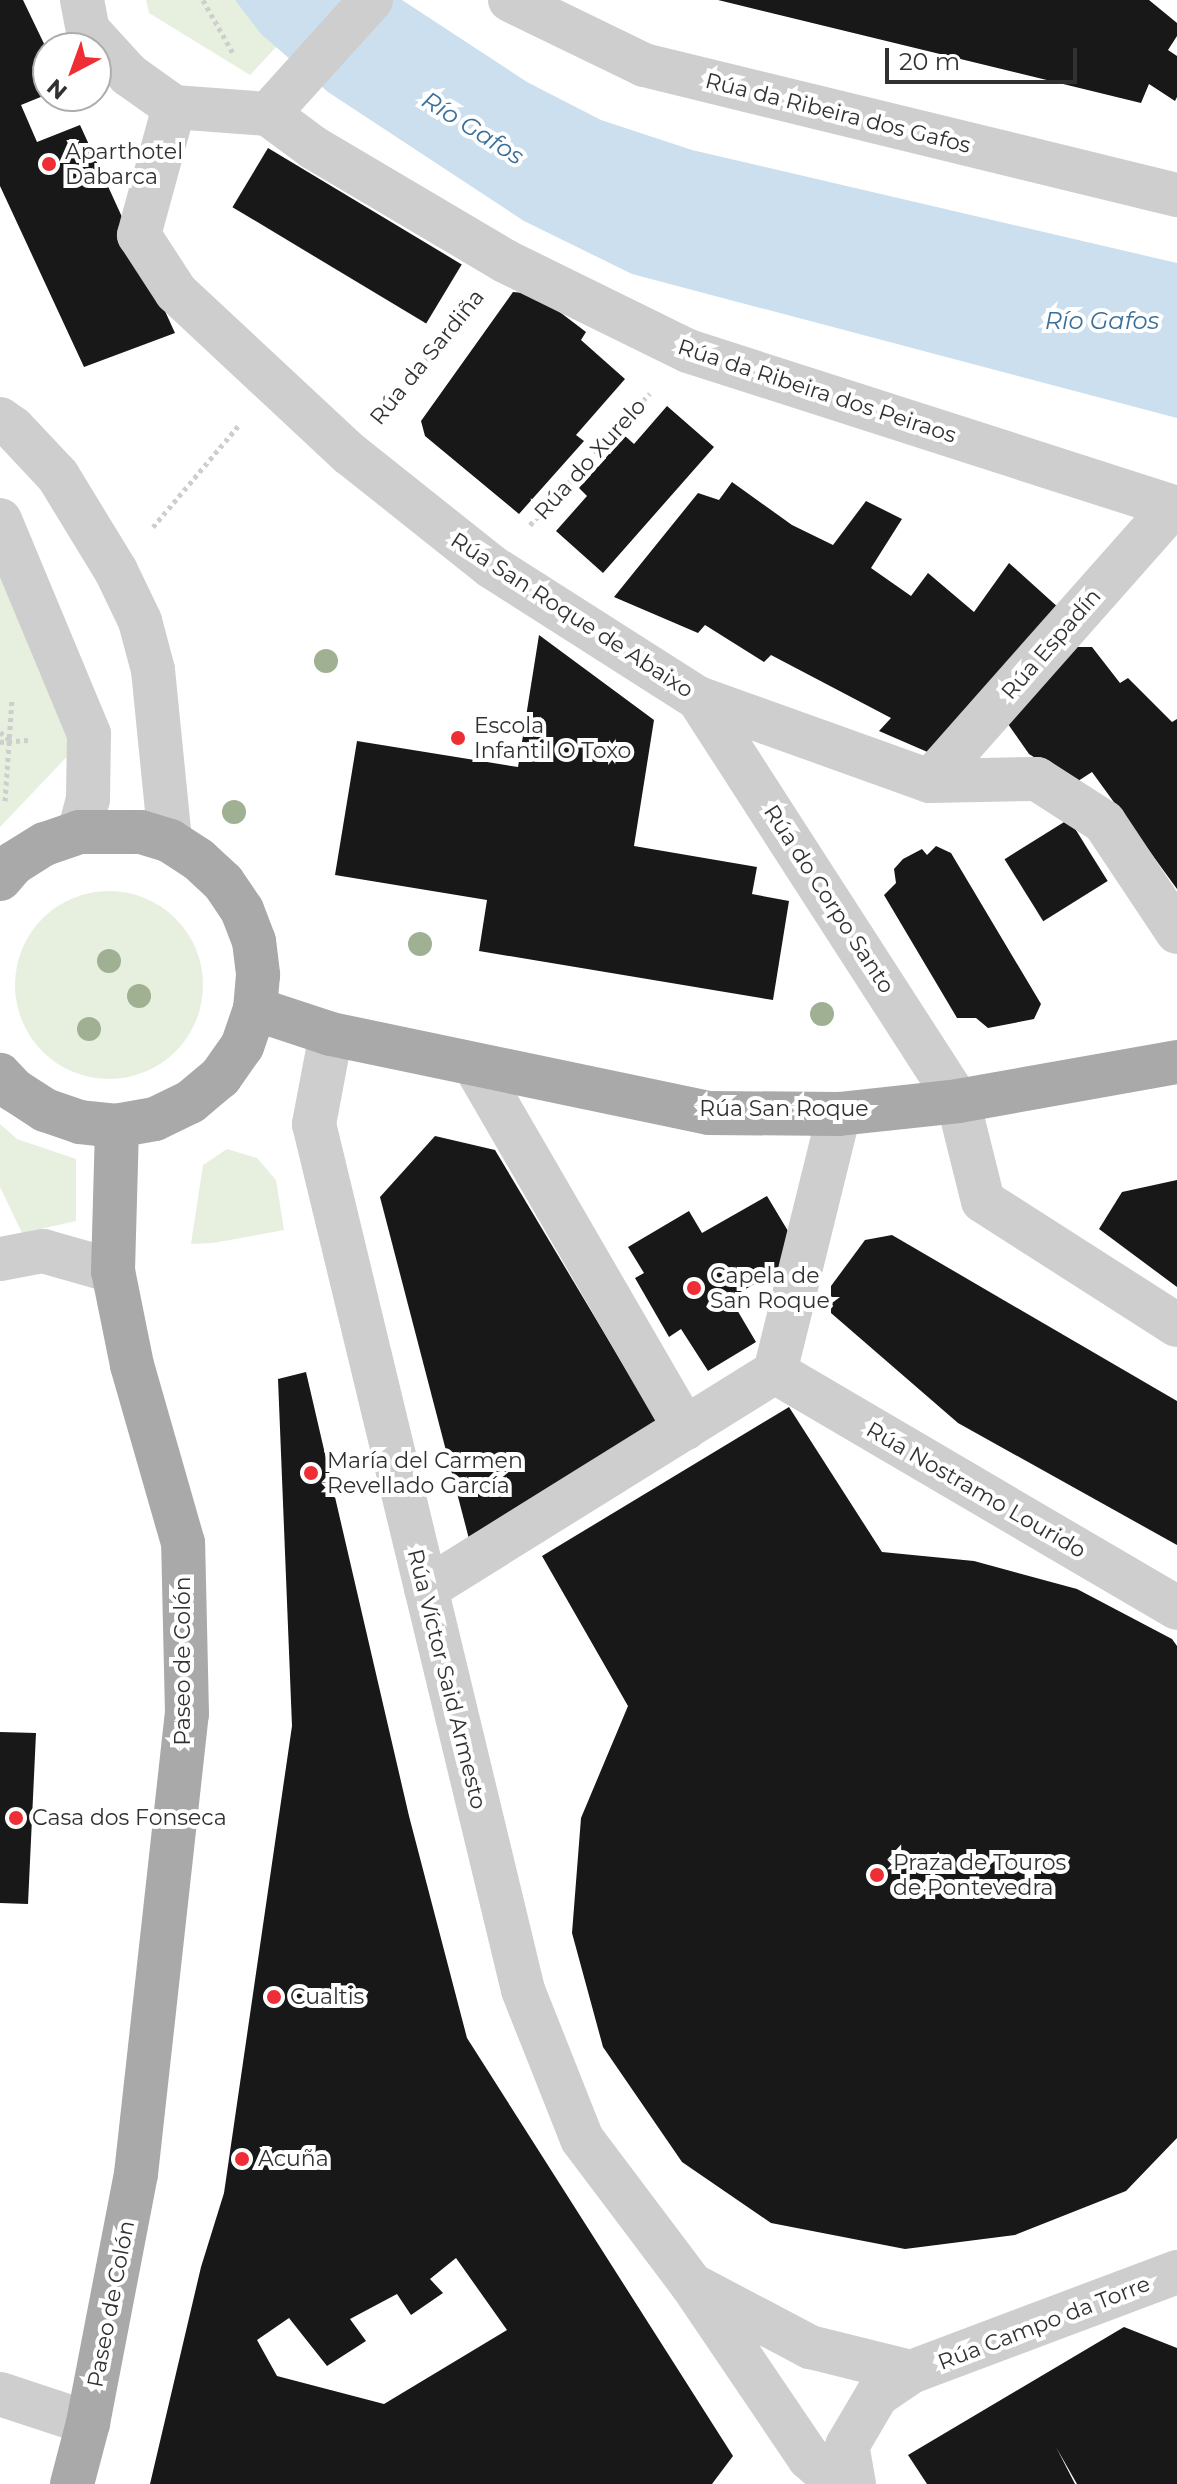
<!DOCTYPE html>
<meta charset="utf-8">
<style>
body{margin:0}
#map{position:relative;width:1177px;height:2484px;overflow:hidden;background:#fff;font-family:Montserrat,sans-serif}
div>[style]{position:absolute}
.green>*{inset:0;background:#e7efdf}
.round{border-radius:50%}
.water>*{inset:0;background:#cbdfef}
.building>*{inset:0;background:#181818;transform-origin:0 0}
.path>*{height:5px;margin-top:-2.5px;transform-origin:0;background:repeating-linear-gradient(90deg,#cecece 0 4px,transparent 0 8px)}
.pedestrian>*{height:44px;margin:-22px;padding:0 22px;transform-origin:22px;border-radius:22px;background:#cecece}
.minor>*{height:44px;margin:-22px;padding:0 22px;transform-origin:22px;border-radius:22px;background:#cecece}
.primary>*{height:44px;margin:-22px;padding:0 22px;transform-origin:22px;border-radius:22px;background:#a9a9a9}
.trees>*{width:24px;height:24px;margin:-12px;border-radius:50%;background:#a0b093}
.dots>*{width:22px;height:22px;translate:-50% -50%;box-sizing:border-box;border:4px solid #fff;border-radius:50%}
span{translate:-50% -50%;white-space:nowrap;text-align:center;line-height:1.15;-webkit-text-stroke:8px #fff;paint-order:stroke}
.street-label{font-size:22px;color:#313131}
.poi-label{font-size:22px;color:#313131}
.left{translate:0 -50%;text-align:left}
.water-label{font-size:24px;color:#3a7099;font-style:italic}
.north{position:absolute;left:32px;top:32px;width:80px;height:80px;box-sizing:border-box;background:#fff;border:2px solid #adadad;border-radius:50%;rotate:221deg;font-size:22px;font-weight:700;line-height:32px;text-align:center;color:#313131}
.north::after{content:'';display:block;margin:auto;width:28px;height:36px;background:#ee2d34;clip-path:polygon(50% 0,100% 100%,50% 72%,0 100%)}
.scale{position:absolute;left:885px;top:48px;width:192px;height:36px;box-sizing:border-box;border:4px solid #313131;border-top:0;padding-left:10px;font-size:24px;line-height:28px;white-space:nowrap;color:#313131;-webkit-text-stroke:6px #fff;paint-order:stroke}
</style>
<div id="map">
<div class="green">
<i style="clip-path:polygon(146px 0,320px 0,250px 75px,149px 13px)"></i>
<i style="clip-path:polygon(0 500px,101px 721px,0 827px)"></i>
<i class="round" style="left:15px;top:891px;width:188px;height:188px"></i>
<i style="clip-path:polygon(0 1124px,17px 1139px,76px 1159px,76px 1221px,22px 1233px,0 1187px)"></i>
<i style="clip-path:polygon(227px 1149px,257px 1158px,276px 1180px,284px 1230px,213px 1243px,191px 1244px,203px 1165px)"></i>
</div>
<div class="water">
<i style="clip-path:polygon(235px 0,402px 0,527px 82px,601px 120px,692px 150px,1177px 263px,1177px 418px,632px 274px,524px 221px,328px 92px,261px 34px)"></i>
</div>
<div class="building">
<i style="clip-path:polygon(0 0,23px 0,48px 52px,48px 94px,21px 105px,37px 142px,80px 125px,175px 333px,84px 367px,0 186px)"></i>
<i style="clip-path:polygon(718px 0,1149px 0,1177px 23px,1177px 36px,1168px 50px,1177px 56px,1177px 97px,1175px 101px,1149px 84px,1141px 103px)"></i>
<i style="left:268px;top:148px;width:226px;height:69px;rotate:31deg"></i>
<i style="clip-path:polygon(513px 292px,536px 294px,586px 332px,581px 340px,625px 379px,576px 435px,584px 441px,519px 514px,425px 436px,421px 421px)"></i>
<i style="clip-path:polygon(667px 406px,714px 447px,603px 573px,556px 531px,587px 496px,579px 488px,625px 436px,634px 444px)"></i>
<i style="clip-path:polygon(732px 482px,792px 525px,833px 545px,866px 501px,902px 519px,871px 568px,911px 596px,928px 573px,974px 612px,1009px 563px,1060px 609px,939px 757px,879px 731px,891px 718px,771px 655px,764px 662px,705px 625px,698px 633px,614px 597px,698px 493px,719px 500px)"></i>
<i style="clip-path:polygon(539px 635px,654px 720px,634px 846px,757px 867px,752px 894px,789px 901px,773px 1000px,479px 951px,487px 900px,335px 875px,357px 741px,518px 767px)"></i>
<i style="clip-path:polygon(1074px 647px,1092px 647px,1120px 683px,1128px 678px,1172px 722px,1177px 719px,1177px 889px,1092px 772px,1075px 783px,1029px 754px,1003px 717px)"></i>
<i style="left:1069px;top:819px;width:73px;height:76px;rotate:58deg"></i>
<i style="clip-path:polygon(936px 846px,951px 853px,1041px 1004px,1034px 1019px,988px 1028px,976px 1018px,957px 1018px,884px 895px,896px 883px,894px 869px,903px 859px,922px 849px,927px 855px)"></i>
<i style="clip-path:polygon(435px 1136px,495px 1150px,661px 1428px,469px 1539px,380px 1197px)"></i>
<i style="clip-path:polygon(1177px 1180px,1177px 1287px,1099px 1229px,1122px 1192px)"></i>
<i style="clip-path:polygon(767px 1196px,803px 1256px,730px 1298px,756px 1342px,708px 1371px,681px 1329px,669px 1337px,635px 1278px,644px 1273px,628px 1247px,689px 1211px,702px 1233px)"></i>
<i style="clip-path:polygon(892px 1235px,1177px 1401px,1177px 1545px,958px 1423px,831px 1313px,831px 1286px,865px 1240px)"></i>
<i style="clip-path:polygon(evenodd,306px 1372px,409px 1816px,467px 2038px,733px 2456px,712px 2484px,150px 2484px,201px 2267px,224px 2193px,292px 1726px,278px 1379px,306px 1372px,456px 2258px,507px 2330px,384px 2404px,277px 2376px,257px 2340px,289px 2318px,327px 2366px,366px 2341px,350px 2319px,397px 2294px,411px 2315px,443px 2293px,430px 2279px,456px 2258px)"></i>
<i style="clip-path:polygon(789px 1407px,882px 1552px,974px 1561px,1077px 1589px,1172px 1639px,1177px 1646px,1177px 2138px,1126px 2191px,1015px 2235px,905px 2249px,771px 2223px,682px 2162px,603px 2047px,572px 1933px,581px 1818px,628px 1706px,542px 1556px)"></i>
<i style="clip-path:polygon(0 1732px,36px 1733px,28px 1904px,0 1903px)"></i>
<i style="clip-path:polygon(1124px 2327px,1177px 2348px,1177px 2484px,1077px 2484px,1056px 2447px,1075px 2484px,927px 2484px,908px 2455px)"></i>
</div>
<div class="path">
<i style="left:203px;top:0;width:63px;rotate:60.6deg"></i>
<i style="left:385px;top:409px;width:134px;rotate:-50.7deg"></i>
<i style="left:530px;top:525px;width:178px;rotate:-47.7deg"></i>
<i style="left:153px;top:527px;width:133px;rotate:-49.9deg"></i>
<i style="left:0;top:732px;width:14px;rotate:39deg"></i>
<i style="left:0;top:742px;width:31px;rotate:-4deg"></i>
<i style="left:5px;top:801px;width:102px;rotate:-86.1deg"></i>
</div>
<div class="pedestrian">
<i style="left:930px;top:781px;width:366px;rotate:-48.5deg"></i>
<i style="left:475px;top:1066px;width:419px;rotate:59.9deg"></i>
<i style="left:0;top:1259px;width:44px;rotate:-10.5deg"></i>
<i style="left:43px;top:1251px;width:73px;rotate:15.9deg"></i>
<i style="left:775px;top:1372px;width:266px;rotate:-76.1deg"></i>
<i style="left:0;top:2394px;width:93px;rotate:18.2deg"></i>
</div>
<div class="minor">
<i style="left:82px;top:0;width:31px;rotate:79deg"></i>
<i style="left:88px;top:30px;width:61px;rotate:47.7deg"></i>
<i style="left:129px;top:75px;width:55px;rotate:35.4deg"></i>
<i style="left:510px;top:0;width:149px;rotate:25.9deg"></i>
<i style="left:644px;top:65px;width:549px;rotate:13.71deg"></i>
<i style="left:174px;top:107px;width:133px;rotate:105.3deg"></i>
<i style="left:139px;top:235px;width:68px;rotate:57deg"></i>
<i style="left:176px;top:292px;width:238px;rotate:43deg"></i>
<i style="left:350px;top:454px;width:181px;rotate:38.5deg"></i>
<i style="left:492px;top:567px;width:244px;rotate:32.5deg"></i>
<i style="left:698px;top:698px;width:246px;rotate:19.7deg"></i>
<i style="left:930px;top:781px;width:107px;rotate:-1.1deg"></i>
<i style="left:1037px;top:779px;width:80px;rotate:32.7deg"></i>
<i style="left:1104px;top:822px;width:132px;rotate:56.4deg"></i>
<i style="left:174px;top:107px;width:94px;rotate:4.3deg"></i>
<i style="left:268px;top:114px;width:57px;rotate:36.5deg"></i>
<i style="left:314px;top:148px;width:222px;rotate:30.6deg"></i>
<i style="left:505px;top:261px;width:204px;rotate:26.2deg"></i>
<i style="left:688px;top:351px;width:514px;rotate:17.8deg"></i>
<i style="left:268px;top:114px;width:154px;rotate:-47.9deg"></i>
<i style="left:0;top:419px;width:16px;rotate:35deg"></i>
<i style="left:13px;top:428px;width:66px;rotate:46.8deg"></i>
<i style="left:58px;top:476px;width:111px;rotate:58.6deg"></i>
<i style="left:116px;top:571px;width:55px;rotate:64.4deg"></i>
<i style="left:140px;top:621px;width:51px;rotate:75.1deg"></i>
<i style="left:153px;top:670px;width:172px;rotate:84.3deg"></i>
<i style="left:0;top:520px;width:232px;rotate:67.4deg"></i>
<i style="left:89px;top:734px;width:65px;rotate:90.9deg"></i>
<i style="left:88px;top:799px;width:34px;rotate:105deg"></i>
<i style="left:698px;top:698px;width:480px;rotate:57.2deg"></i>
<i style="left:958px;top:1101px;width:103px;rotate:76deg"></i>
<i style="left:983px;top:1201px;width:230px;rotate:32.6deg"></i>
<i style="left:331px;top:1034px;width:92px;rotate:100.7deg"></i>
<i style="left:314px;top:1124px;width:891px;rotate:76.43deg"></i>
<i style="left:523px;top:1990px;width:160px;rotate:68.4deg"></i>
<i style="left:582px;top:2139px;width:183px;rotate:53deg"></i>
<i style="left:692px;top:2285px;width:209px;rotate:55.9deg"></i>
<i style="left:809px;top:2458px;width:40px;rotate:41deg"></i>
<i style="left:426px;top:1589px;width:411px;rotate:-31.9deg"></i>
<i style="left:775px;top:1372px;width:466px;rotate:30.4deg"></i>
<i style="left:698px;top:2288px;width:127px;rotate:27.8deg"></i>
<i style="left:810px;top:2347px;width:104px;rotate:13.9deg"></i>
<i style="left:854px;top:2484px;width:39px;rotate:-100deg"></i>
<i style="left:847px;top:2446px;width:59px;rotate:-59.5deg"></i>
<i style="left:877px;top:2395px;width:41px;rotate:-34.1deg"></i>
<i style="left:911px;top:2372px;width:284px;rotate:-20.6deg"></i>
</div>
<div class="primary">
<i style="left:0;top:879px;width:21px;rotate:-49deg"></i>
<i style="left:14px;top:863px;width:36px;rotate:-32deg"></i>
<i style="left:45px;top:844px;width:36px;rotate:-19deg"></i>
<i style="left:79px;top:832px;width:62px"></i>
<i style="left:141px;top:832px;width:30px;rotate:17deg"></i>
<i style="left:170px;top:841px;width:33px;rotate:33deg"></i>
<i style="left:198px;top:859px;width:34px;rotate:43deg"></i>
<i style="left:223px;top:882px;width:34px;rotate:56deg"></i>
<i style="left:242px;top:910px;width:33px;rotate:69deg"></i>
<i style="left:254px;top:941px;width:34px;rotate:83deg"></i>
<i style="left:258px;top:975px;width:34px;rotate:95deg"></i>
<i style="left:255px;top:1009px;width:39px;rotate:109deg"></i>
<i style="left:242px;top:1046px;width:38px;rotate:125deg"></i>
<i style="left:220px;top:1077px;width:39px;rotate:140deg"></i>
<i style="left:190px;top:1102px;width:39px;rotate:154deg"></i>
<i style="left:155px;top:1119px;width:39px;rotate:170deg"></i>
<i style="left:117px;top:1126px;width:37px;rotate:-174deg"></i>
<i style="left:80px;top:1122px;width:37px;rotate:-161deg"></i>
<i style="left:45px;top:1110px;width:37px;rotate:-147deg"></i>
<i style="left:14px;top:1090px;width:21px;rotate:-133deg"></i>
<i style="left:255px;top:1009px;width:80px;rotate:18.2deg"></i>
<i style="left:331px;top:1034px;width:386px;rotate:11.8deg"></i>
<i style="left:709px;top:1113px;width:130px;rotate:0.4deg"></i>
<i style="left:839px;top:1114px;width:120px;rotate:-6.2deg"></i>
<i style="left:958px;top:1101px;width:222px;rotate:-10.1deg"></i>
<i style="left:72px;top:2484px;width:63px;rotate:-75.3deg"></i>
<i style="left:88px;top:2423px;width:254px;rotate:-79.1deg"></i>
<i style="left:136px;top:2174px;width:463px;rotate:-83.7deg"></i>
<i style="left:187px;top:1714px;width:171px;rotate:-91.3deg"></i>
<i style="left:183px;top:1543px;width:185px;rotate:-106deg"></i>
<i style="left:132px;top:1365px;width:96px;rotate:-101.4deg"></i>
<i style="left:113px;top:1271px;width:145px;rotate:-88.4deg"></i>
</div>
<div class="trees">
<i style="left:326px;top:661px"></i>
<i style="left:234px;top:812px"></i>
<i style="left:420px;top:944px"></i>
<i style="left:109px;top:961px"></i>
<i style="left:139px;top:996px"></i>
<i style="left:822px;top:1014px"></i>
<i style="left:89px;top:1029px"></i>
</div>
<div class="dots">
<i style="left:49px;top:164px;background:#ee2d34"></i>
<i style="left:458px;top:738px;background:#ee2d34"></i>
<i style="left:694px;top:1288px;background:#ee2d34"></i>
<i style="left:311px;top:1473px;background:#ee2d34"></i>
<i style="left:16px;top:1818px;background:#ee2d34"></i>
<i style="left:877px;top:1875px;background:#ee2d34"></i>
<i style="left:274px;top:1997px;background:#ee2d34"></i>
<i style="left:242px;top:2159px;background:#ee2d34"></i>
</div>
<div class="street-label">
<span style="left:838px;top:113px;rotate:14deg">Rúa da Ribeira dos Gafos</span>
<span style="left:427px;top:357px;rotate:-51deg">Rúa da Sardiña</span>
<span style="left:817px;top:391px;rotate:18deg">Rúa da Ribeira dos Peiraos</span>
<span style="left:590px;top:459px;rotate:-48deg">Rúa do Xurelo</span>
<span style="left:572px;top:615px;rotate:33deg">Rúa San Roque de Abaixo</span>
<span style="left:1051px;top:644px;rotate:-49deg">Rúa Espadín</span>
<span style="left:829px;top:899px;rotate:57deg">Rúa do Corpo Santo</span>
<span style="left:784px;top:1109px">Rúa San Roque</span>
<span style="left:976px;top:1490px;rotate:30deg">Rúa Nostramo Lourido</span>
<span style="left:183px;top:1661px;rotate:-90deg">Paseo de Colón</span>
<span style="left:447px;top:1679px;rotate:76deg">Rúa Víctor Said Armesto</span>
<span style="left:111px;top:2304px;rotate:-79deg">Paseo de Colón</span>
<span style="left:1044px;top:2323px;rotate:-21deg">Rúa Campo da Torre</span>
</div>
<div class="poi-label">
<span class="left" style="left:65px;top:164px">Aparthotel<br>Dabarca</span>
<span class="left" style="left:474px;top:738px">Escola<br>Infantil O Toxo</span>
<span class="left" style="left:710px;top:1288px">Capela de<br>San Roque</span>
<span class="left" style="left:327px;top:1473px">María del Carmen<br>Revellado García</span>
<span class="left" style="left:32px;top:1818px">Casa dos Fonseca</span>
<span class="left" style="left:893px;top:1875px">Praza de Touros<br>de Pontevedra</span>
<span class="left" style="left:290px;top:1997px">Cualtis</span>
<span class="left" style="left:258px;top:2159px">Acuña</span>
</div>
<div class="water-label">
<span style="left:473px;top:128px;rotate:32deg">Río Gafos</span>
<span style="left:1102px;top:321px">Río Gafos</span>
</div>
<div class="north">N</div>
<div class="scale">20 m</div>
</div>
